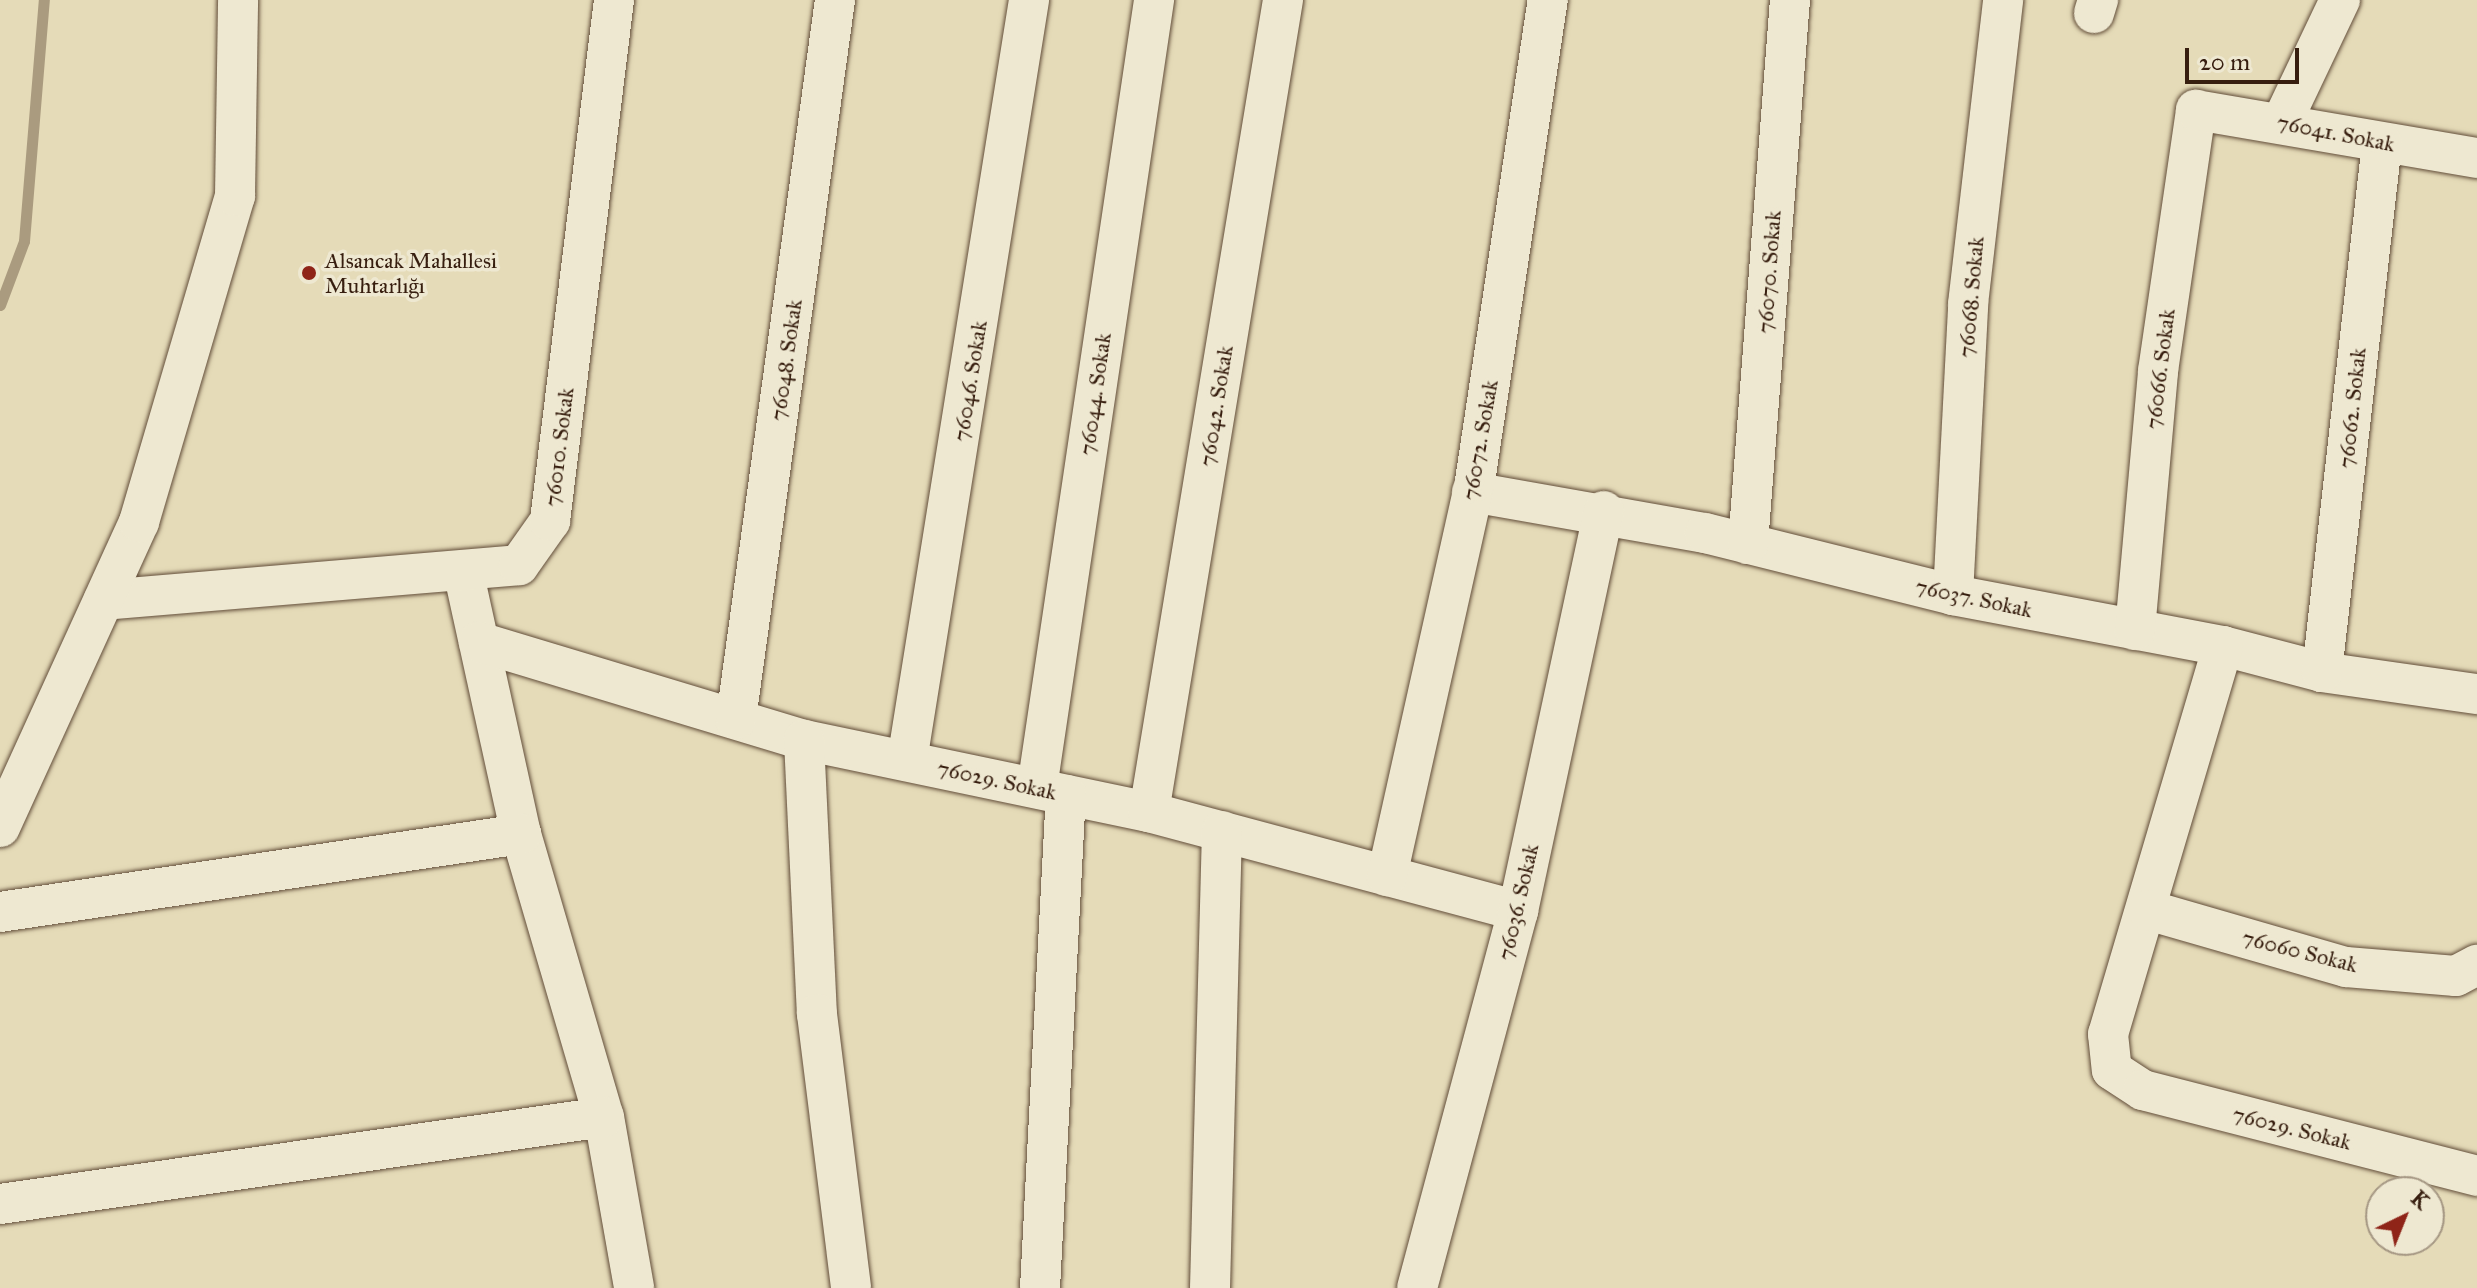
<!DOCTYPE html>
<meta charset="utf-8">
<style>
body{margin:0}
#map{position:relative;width:2477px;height:1288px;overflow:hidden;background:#e5dbb8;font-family:"IM FELL Great Primer",serif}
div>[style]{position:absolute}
.stream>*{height:11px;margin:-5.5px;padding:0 5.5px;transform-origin:5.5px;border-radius:5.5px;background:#aa9b7f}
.roads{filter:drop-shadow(0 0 2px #624d39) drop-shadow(0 0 2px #624d39)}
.street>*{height:40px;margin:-20px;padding:0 20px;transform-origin:20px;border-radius:20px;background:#eee8d1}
.dots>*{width:22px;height:22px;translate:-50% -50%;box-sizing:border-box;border:4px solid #eee8d1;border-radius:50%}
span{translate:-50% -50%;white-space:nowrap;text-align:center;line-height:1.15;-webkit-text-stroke:7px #eee8d1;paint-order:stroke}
.street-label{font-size:22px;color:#371e0f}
.poi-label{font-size:22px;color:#371e0f}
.left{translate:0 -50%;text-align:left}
.north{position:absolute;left:2365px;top:1176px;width:80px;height:80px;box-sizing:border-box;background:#eee8d1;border:2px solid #a59783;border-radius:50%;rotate:43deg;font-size:22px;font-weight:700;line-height:32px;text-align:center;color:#371e0f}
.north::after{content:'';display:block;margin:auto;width:28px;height:36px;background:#8f2418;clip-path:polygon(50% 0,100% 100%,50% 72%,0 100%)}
.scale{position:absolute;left:2185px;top:48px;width:114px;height:36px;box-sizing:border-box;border:4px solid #371e0f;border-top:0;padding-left:10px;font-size:24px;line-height:28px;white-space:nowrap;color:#371e0f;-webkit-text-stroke:6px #eee8d1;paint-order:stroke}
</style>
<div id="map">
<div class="stream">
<i style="left:0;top:305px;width:68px;rotate:-69.4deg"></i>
<i style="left:24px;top:241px;width:242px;rotate:-85.3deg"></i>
</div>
<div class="roads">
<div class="street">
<i style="left:2094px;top:13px;width:14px;rotate:-73deg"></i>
<i style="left:2282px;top:122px;width:135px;rotate:-64.6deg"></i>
<i style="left:1472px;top:492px;width:237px;rotate:10deg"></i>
<i style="left:1705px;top:533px;width:256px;rotate:14deg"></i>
<i style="left:1953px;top:595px;width:275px;rotate:10.7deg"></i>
<i style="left:2223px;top:646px;width:102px;rotate:14.7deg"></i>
<i style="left:2322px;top:672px;width:157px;rotate:8.1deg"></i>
<i style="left:1748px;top:544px;width:546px;rotate:-85.59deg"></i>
<i style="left:464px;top:575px;width:265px;rotate:77.6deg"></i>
<i style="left:521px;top:834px;width:295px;rotate:73.7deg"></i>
<i style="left:604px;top:1117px;width:174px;rotate:80deg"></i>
<i style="left:1953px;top:595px;width:291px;rotate:-87deg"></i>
<i style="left:1968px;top:304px;width:306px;rotate:-83.4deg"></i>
<i style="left:104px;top:600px;width:416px;rotate:-4.8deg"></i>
<i style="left:519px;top:565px;width:54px;rotate:-54.8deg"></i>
<i style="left:550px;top:521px;width:525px;rotate:-83deg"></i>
<i style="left:2135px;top:630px;width:260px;rotate:-84.9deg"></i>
<i style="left:2158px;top:371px;width:264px;rotate:-81.7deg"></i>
<i style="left:2196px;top:110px;width:285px;rotate:9.7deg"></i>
<i style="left:479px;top:642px;width:339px;rotate:16.8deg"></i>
<i style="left:804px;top:740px;width:352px;rotate:11.8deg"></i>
<i style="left:1149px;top:812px;width:382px;rotate:15deg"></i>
<i style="left:2223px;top:646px;width:405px;rotate:106.5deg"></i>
<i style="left:2108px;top:1034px;width:36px;rotate:84deg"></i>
<i style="left:2112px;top:1070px;width:37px;rotate:33deg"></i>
<i style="left:2143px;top:1090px;width:345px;rotate:14.4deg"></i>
<i style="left:2322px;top:672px;width:532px;rotate:-83.53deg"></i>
<i style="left:736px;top:719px;width:726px;rotate:-82.16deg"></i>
<i style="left:804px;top:740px;width:274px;rotate:87.3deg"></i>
<i style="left:817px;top:1014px;width:276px;rotate:82.9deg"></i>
<i style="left:907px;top:761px;width:771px;rotate:-80.89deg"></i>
<i style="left:1037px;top:788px;width:797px;rotate:-81.55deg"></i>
<i style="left:1149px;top:812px;width:823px;rotate:-80.63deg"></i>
<i style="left:0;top:827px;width:335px;rotate:-65.5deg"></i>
<i style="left:139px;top:522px;width:340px;rotate:-73.6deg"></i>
<i style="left:235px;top:196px;width:196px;rotate:-89.1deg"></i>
<i style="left:1387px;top:876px;width:405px;rotate:-77.4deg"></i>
<i style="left:1475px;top:481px;width:487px;rotate:-81.4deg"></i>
<i style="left:2148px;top:910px;width:206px;rotate:16.1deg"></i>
<i style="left:2346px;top:967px;width:110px;rotate:4.7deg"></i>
<i style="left:2456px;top:976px;width:24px;rotate:-28deg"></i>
<i style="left:0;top:912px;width:527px;rotate:-8.51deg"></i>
<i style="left:0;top:1204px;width:610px;rotate:-8.2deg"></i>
<i style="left:1040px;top:1288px;width:494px;rotate:-87deg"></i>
<i style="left:1210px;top:1288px;width:457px;rotate:-88.5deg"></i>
<i style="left:1417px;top:1288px;width:390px;rotate:-75deg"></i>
<i style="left:1518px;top:911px;width:409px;rotate:-77.9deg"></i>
</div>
</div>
<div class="dots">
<i style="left:309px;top:273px;background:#8f2418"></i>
</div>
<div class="street-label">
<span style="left:2336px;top:133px;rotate:11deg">76041. Sokak</span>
<span style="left:1769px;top:272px;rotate:-86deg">76070. Sokak</span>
<span style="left:1971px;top:297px;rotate:-85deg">76068. Sokak</span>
<span style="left:786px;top:360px;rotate:-82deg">76048. Sokak</span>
<span style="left:2160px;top:369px;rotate:-83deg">76066. Sokak</span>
<span style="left:970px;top:381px;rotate:-81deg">76046. Sokak</span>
<span style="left:1095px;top:394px;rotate:-82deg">76044. Sokak</span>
<span style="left:1216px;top:406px;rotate:-81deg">76042. Sokak</span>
<span style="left:2352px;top:408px;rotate:-84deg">76062. Sokak</span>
<span style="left:1480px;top:440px;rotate:-80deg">76072. Sokak</span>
<span style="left:559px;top:447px;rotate:-83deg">76010. Sokak</span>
<span style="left:1974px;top:598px;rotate:12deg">76037. Sokak</span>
<span style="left:997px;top:780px;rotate:12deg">76029. Sokak</span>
<span style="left:1518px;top:902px;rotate:-77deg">76036. Sokak</span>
<span style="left:2300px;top:951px;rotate:14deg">76060 Sokak</span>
<span style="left:2292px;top:1128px;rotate:14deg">76029. Sokak</span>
</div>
<div class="poi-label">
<span class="left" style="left:325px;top:273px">Alsancak Mahallesi<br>Muhtarlığı</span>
</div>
<div class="north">K</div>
<div class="scale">20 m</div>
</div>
